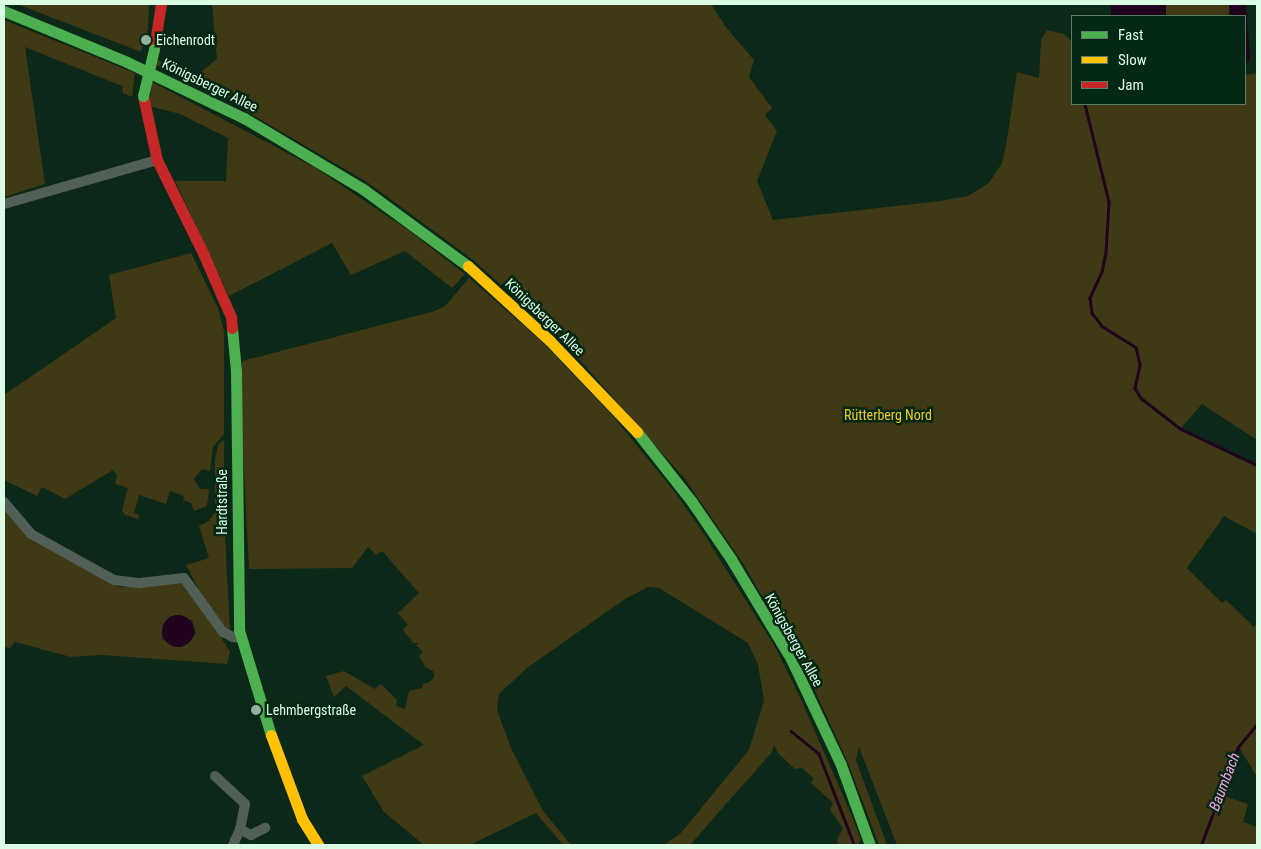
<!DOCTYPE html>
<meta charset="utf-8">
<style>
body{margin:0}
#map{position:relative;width:1261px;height:849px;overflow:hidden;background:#0c2818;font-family:"Roboto Condensed",sans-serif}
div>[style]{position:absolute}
.green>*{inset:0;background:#3f3915;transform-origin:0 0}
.water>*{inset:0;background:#20041d;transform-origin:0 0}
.round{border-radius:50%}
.stream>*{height:2.5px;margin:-1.25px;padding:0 1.25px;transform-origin:1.25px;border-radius:1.25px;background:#20041d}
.street>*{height:10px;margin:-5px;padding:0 5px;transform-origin:5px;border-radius:5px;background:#515f56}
.fast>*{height:11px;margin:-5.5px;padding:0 5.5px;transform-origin:5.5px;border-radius:5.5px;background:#4caf50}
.slow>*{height:11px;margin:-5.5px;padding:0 5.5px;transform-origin:5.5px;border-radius:5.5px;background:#ffc107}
.jam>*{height:11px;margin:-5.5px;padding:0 5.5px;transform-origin:5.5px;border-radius:5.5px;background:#c62828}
.fast-bridge>*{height:11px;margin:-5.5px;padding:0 5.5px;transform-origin:5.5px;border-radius:5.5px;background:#4caf50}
.dots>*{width:14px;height:14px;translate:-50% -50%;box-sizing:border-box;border:2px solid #042813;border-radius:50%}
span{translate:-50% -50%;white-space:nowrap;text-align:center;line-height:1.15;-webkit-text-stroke:5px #042813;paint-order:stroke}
.poi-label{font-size:14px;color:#dbfce4}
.left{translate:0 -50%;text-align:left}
.street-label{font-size:14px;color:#dbfce4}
.park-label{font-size:14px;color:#f6cc19}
.water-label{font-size:15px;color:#f79fe7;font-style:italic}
.frame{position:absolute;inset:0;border:5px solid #dbfce4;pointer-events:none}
.legend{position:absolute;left:1071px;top:15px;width:175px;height:90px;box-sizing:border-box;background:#042813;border:1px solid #5a7d67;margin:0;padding:6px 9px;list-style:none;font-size:15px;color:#dbfce4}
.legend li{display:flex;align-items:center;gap:10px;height:25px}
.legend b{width:25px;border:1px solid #5a7d67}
</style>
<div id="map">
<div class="green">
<i style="clip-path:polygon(17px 4px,149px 4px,148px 29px,141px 52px)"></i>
<i style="clip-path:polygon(212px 4px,711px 4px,725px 26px,754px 60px,749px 77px,772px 108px,765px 115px,777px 131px,757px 181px,773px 220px,940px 201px,968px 196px,989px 183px,1002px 163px,1006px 146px,1017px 72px,1039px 78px,1041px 40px,1047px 30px,1064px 34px,1072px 42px,1072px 104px,1245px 104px,1245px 75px,1257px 73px,1257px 440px,1202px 404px,1181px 428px,1257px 464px,1257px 534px,1224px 516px,1187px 568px,1222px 603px,1226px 600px,1254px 627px,1257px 623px,1257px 777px,1239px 747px,1221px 795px,1248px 804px,1243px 822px,1257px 827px,1257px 845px,897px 845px,859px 747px,856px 760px,887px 845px,879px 845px,848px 763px,810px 680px,744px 565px,685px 479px,557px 334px,472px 259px,367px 182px,227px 100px,156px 65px,158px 60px,195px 77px,217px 59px)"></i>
<i style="left:1166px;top:4px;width:63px;height:13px"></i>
<i style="clip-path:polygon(4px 20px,135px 73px,132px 97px,123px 93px,122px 86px,25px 47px,45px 184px,4px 197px)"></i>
<i style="clip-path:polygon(152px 82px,314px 167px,408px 230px,465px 274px,452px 288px,405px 251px,351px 275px,332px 243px,229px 296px,175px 181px,226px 181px,228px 138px,180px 114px,149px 106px)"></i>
<i style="clip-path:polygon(191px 253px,218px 308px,224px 331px,224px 434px,213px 447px,210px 471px,202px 469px,194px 479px,200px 489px,209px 489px,207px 506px,194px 511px,191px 503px,183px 500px,184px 496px,170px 491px,166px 504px,139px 495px,134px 513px,139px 515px,138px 519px,125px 515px,122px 510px,128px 488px,115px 484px,117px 475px,113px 470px,65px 499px,42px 487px,37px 496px,4px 480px,4px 395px,116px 318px,109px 275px)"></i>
<i style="clip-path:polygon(469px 278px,540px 340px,611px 414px,674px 491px,702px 531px,774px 645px,799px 695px,852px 816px,861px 840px,857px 845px,839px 845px,837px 840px,843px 828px,830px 810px,833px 803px,811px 783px,814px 779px,802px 768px,795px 769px,778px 753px,774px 745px,772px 752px,690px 845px,664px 845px,680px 834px,749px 750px,764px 700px,758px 665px,748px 643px,659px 588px,648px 587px,625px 599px,527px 668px,499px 694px,497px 710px,511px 748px,543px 811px,571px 845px,563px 845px,536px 813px,470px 845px,424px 845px,384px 812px,362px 776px,424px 745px,346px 686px,334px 697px,326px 676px,344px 671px,375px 689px,381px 684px,397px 700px,396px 706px,405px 709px,409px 691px,422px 688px,424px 683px,430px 682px,434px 677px,433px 671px,425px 667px,419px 656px,423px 652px,416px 645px,419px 643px,413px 643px,403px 630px,408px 625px,398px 613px,419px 593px,382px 551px,376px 555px,368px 547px,352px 568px,249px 569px,242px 434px,242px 361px,435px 311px,445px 306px)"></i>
<i style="clip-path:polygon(224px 440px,224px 517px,230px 632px,203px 598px,186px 565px,209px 558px,199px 526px,209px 521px,215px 512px,215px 458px,219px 443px)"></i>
<i style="clip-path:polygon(evenodd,4px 509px,30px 539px,119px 587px,187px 583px,230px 652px,227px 664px,102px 655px,71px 657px,15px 642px,10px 648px,4px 647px,4px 509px,170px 616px,192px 620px,196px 633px,190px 642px,179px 646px,162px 639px,163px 626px,170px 616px)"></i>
</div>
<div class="water">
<i style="left:1111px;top:4px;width:55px;height:12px"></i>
<i style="clip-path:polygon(1229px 4px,1246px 4px,1250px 59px,1245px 66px,1245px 16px,1230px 16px)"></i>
<i class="round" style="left:162px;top:615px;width:32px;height:32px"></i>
</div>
<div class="stream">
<i style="left:1085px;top:104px;width:101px;rotate:76.2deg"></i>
<i style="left:1109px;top:202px;width:51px;rotate:93.4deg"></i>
<i style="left:1106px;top:253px;width:19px;rotate:102deg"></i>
<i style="left:1102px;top:272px;width:29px;rotate:115deg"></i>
<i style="left:1090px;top:298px;width:15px;rotate:82deg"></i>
<i style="left:1092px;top:313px;width:16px;rotate:52deg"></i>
<i style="left:1102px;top:326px;width:40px;rotate:32deg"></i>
<i style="left:1136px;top:347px;width:18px;rotate:77deg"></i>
<i style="left:1140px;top:365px;width:24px;rotate:102deg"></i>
<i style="left:1135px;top:388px;width:12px;rotate:59deg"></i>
<i style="left:1141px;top:398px;width:51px;rotate:37.8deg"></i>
<i style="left:1181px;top:429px;width:84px;rotate:25.3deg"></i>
<i style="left:791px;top:731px;width:36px;rotate:39deg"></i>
<i style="left:819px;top:754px;width:97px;rotate:68.7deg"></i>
<i style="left:1201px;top:845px;width:105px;rotate:-69.3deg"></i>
<i style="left:1238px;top:747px;width:30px;rotate:-50deg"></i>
</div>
<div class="street">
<i style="left:4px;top:204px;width:159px;rotate:-16deg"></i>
<i style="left:4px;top:502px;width:42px;rotate:49.8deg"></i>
<i style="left:31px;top:534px;width:95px;rotate:29deg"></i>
<i style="left:114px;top:580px;width:26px;rotate:7deg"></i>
<i style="left:140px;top:583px;width:44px;rotate:-6.5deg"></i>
<i style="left:184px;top:578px;width:67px;rotate:54.2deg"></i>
<i style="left:223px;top:632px;width:11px;rotate:27deg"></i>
<i style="left:233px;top:637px;width:8px;rotate:7deg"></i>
<i style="left:215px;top:776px;width:41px;rotate:43deg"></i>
<i style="left:245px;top:804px;width:25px;rotate:101deg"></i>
<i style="left:233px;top:845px;width:17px;rotate:-66deg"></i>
<i style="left:240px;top:829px;width:13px;rotate:29deg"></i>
<i style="left:251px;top:835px;width:16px;rotate:-27deg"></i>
</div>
<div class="fast">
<i style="left:4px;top:11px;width:133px;rotate:22.5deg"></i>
<i style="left:127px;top:62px;width:130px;rotate:25.6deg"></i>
<i style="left:244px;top:118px;width:139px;rotate:30.8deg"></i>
<i style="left:363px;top:189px;width:130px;rotate:36.3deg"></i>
<i style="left:232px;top:328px;width:43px;rotate:84.7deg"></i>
<i style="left:236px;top:371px;width:259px;rotate:89.3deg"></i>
<i style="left:239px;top:630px;width:110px;rotate:73.1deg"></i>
<i style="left:637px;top:432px;width:89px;rotate:51.8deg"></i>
<i style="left:692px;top:502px;width:69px;rotate:55.6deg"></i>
<i style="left:731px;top:559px;width:117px;rotate:59deg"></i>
<i style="left:791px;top:659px;width:117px;rotate:64.7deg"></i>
<i style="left:841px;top:765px;width:85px;rotate:70.1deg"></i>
</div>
<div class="slow">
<i style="left:468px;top:266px;width:111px;rotate:42.4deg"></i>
<i style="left:550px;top:341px;width:126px;rotate:46.3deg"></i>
<i style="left:271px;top:735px;width:90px;rotate:69.7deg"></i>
<i style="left:302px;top:819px;width:31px;rotate:58deg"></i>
</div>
<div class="jam">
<i style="left:154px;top:49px;width:46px;rotate:-81.2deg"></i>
<i style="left:143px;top:96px;width:66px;rotate:77.7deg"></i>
<i style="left:157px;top:160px;width:104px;rotate:63.7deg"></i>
<i style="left:203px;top:253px;width:70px;rotate:66.4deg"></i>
<i style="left:231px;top:317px;width:11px;rotate:85deg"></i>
</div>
<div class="fast-bridge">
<i style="left:143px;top:96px;width:48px;rotate:-76.8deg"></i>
</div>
<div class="dots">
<i style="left:146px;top:40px;background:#93b29d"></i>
<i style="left:256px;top:710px;background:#93b29d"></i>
</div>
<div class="poi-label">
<span class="left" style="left:156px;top:40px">Eichenrodt</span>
<span class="left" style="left:266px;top:710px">Lehmbergstraße</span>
</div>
<div class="street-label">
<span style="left:210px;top:85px;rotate:26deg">Königsberger Allee</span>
<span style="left:545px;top:317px;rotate:44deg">Königsberger Allee</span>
<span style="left:222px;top:502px;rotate:-90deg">Hardtstraße</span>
<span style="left:794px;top:640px;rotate:61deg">Königsberger Allee</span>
</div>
<div class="park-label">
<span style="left:888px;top:415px">Rütterberg Nord</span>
</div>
<div class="water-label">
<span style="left:1225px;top:782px;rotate:-69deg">Baumbach</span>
</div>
<div class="frame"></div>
<ul class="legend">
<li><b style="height:6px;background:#4caf50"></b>Fast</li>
<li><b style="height:6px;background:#ffc107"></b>Slow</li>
<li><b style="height:6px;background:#c62828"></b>Jam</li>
</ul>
</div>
